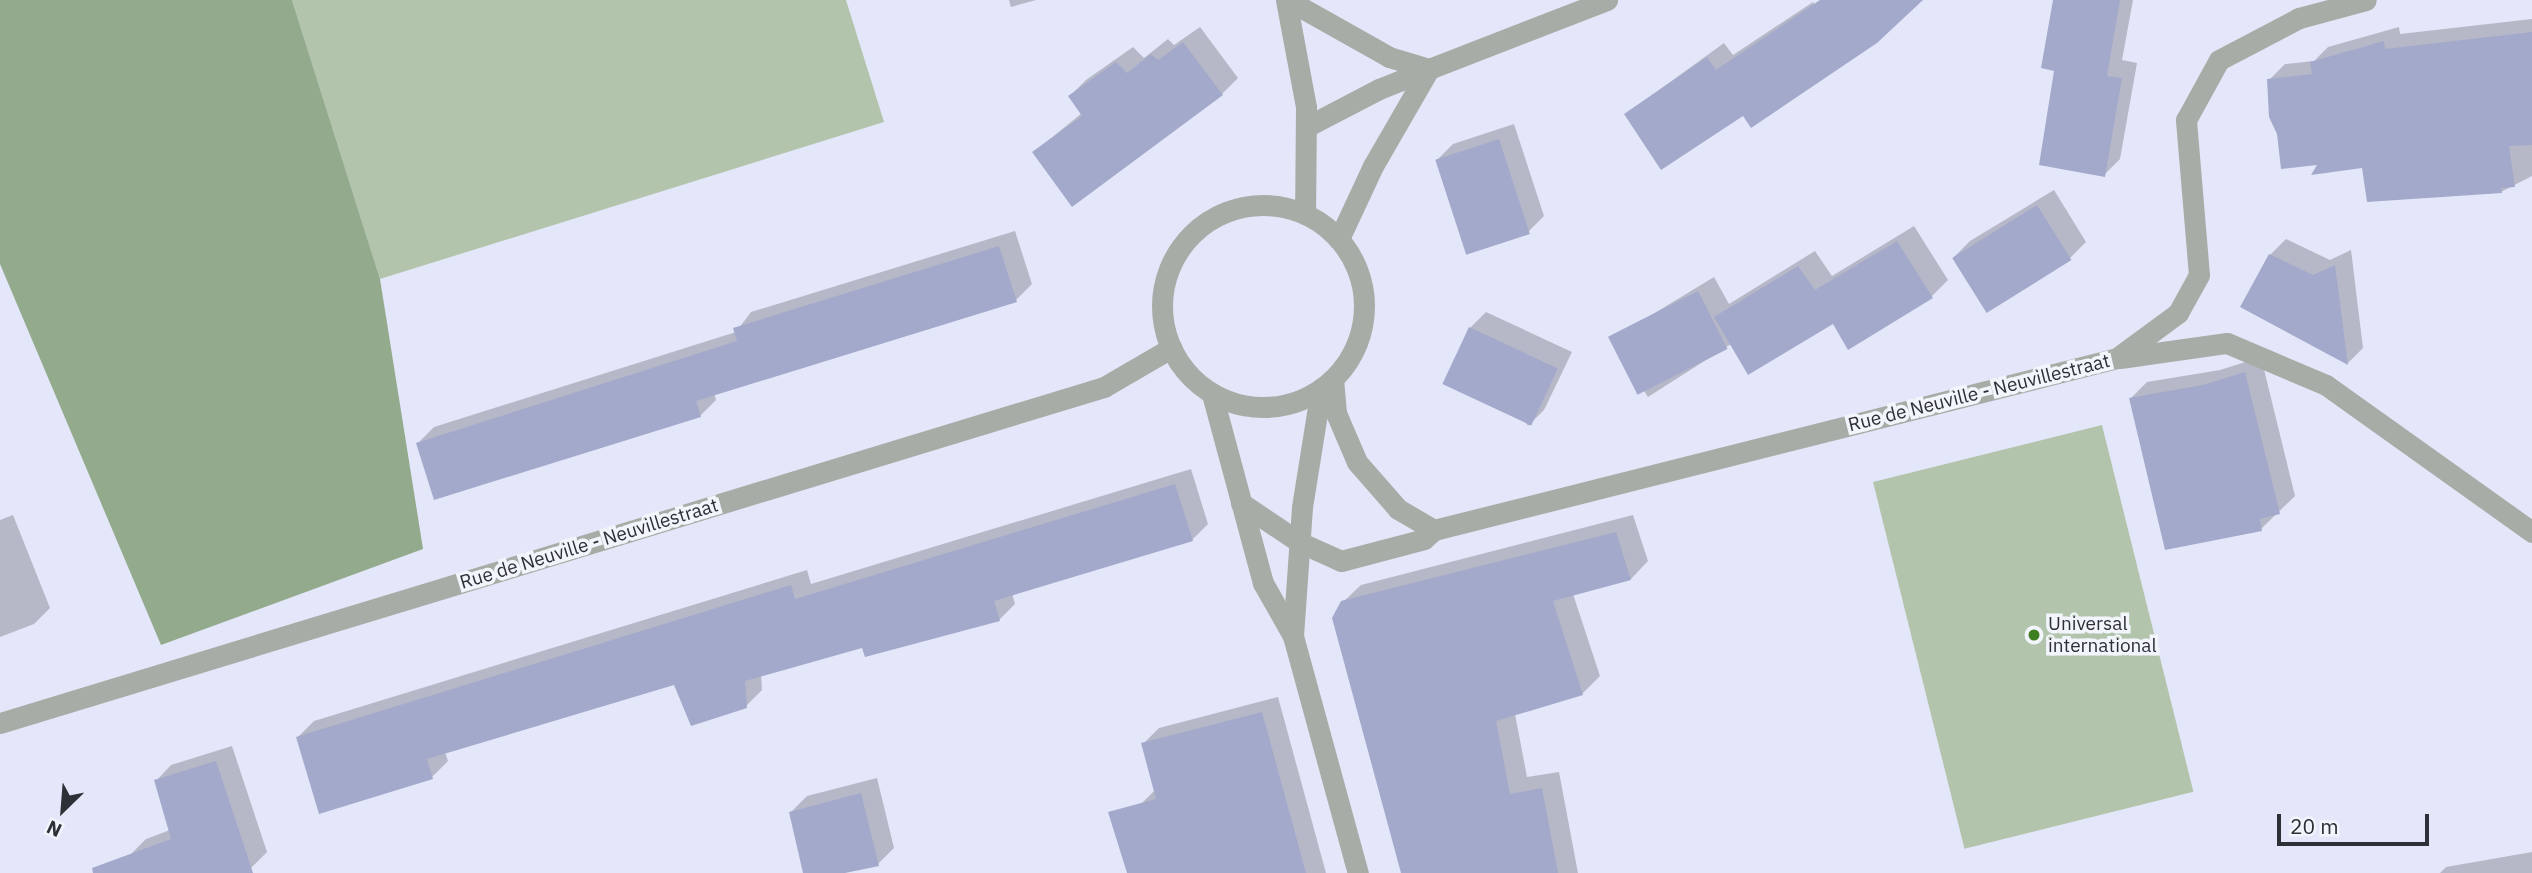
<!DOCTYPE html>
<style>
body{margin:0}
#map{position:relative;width:2532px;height:873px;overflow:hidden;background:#e4e7f9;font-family:"IBM Plex Sans",sans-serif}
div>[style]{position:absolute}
.green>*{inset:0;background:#b3c4ad;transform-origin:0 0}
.forest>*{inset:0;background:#93aa8c}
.shadow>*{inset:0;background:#0003}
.building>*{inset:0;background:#a3a9cb;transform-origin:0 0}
.minor>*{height:21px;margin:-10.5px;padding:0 10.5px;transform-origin:10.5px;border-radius:10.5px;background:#a7ada6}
.minor>.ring{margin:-10.5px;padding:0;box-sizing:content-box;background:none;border:21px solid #a7ada6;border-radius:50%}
.dots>*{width:19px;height:19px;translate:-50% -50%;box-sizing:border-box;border:4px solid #f3f5fc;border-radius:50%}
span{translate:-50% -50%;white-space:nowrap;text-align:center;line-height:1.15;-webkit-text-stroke:7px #f3f5fc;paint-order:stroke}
.street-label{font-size:19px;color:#2e3037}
.poi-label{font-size:19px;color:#2e3037}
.left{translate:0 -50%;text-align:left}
.north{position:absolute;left:28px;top:775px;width:70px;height:70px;-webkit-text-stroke:5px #f3f5fc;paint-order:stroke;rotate:205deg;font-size:19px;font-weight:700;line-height:28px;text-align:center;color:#2e3037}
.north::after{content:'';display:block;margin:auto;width:24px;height:32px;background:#2e3037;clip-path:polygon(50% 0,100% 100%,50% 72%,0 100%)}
.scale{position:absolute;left:2277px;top:814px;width:152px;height:32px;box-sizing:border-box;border:4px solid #2e3037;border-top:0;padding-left:9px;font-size:21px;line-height:24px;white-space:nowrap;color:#2e3037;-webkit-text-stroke:5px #f3f5fc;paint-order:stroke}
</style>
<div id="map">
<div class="green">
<i style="clip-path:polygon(292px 0,846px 0,884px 122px,380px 279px)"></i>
<i style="left:2102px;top:425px;width:378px;height:236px;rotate:76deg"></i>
</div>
<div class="forest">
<i style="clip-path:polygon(0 0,292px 0,380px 279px,423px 549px,161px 645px,0 264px)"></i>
</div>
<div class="shadow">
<i style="clip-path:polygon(1009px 0,1036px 0,1011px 7px)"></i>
<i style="clip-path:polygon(1825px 0,1921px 0,1743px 114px,1626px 114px,1724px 43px,1733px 55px,1813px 2px,1817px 8px)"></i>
<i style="clip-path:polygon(2055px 0,2133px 0,2122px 60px,2137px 63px,2120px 159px,2104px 175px)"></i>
<i style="clip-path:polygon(2532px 19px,2532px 176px,2501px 192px,2363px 167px,2320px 163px,2269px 80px,2285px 64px,2314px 61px,2328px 47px,2399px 27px,2400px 34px)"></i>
<i style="clip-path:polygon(1200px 27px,1238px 78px,1222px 94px,1034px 152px,1082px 113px,1070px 96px,1086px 80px,1133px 47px,1144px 58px,1168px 39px,1174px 45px)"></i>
<i style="clip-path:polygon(1514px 124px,1544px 216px,1528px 232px,1437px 160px,1453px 144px)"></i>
<i style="clip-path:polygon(2054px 190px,2086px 242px,2070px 258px,1954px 257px,1970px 241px)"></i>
<i style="clip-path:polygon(1914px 226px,1948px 280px,1932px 296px,1731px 344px,1648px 397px,1614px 344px,1630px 328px,1714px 277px,1729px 304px,1815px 251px,1832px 276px)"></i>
<i style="clip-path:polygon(1015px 231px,1032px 284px,1016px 300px,714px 393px,716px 400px,700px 416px,418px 443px,434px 427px,736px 332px,751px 312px)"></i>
<i style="clip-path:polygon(2286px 239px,2330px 260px,2351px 250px,2363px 348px,2348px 363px,2270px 255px)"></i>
<i style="clip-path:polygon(1486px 312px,1572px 352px,1544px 410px,1528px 426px,1470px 328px)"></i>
<i style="clip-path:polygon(2261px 357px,2295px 496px,2261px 529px,2131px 398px,2147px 382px,2220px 370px)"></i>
<i style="clip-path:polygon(1191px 469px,1208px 524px,1192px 540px,1012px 593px,1015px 604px,999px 620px,863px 646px,761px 674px,762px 690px,746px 706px,675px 683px,445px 752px,448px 761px,432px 777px,298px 737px,314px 721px,807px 570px,811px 584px)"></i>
<i style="clip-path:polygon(13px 515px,50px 608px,34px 624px,0 637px,0 520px)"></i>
<i style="clip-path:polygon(1633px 515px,1648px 561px,1631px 579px,1573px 594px,1600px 676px,1582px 694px,1515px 714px,1527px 777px,1559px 772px,1578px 873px,1403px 873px,1343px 602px,1361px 585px)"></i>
<i style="clip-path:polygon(1278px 697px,1326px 873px,1156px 873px,1141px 804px,1155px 790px,1143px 744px,1159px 728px)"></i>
<i style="clip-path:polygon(232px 746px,267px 852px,251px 868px,237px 873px,135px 873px,130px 855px,146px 839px,170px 830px,156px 781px,171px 765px)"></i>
<i style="clip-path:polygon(877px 778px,894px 848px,878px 864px,836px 873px,805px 873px,791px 812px,807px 796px)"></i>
<i style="clip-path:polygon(2532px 852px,2532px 873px,2440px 873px,2446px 867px)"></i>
</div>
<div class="building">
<i style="clip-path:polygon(1820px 0,1923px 0,1877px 43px,1751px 128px,1743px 116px,1661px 170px,1624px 114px,1707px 57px,1716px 70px)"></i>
<i style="clip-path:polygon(2053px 0,2120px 0,2107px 76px,2122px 78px,2105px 177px,2039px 165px,2054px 71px,2041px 68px)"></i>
<i style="clip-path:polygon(2532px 32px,2532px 145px,2509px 146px,2515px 187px,2501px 188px,2502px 193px,2367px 202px,2362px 168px,2311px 175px,2317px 165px,2281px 169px,2277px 134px,2269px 117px,2267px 79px,2312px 74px,2310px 62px,2384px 41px,2385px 49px)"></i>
<i style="clip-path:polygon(1183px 42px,1223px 95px,1072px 207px,1032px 152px,1082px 116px,1068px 96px,1116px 62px,1127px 73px,1151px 54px,1158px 60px)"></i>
<i style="left:1499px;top:139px;width:100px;height:67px;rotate:72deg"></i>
<i style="left:2037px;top:205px;width:65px;height:100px;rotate:58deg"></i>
<i style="clip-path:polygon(1897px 241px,1933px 298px,1848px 350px,1833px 324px,1748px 375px,1714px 317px,1798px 266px,1815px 290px)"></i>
<i style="clip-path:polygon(999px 246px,1017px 302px,696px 401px,701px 417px,434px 500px,416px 443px,737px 341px,733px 328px)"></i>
<i style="clip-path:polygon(2269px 254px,2313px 275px,2335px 265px,2348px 365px,2240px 307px)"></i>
<i style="left:1698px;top:291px;width:65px;height:101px;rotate:63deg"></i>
<i style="left:1469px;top:327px;width:98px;height:63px;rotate:25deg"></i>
<i style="clip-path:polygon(2245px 372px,2280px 514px,2260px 519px,2262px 531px,2165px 550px,2129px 398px,2203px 385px)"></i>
<i style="clip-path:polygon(1175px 484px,1193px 541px,994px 601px,1000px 621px,865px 657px,862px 648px,745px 681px,747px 708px,691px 726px,674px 685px,427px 759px,433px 779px,319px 814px,296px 737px,791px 585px,795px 599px)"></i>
<i style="clip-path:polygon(1616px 532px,1631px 580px,1553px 601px,1583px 695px,1496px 721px,1510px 794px,1542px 788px,1558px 873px,1401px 873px,1332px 618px,1341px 601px)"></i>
<i style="clip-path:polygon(1262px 712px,1306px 873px,1127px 873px,1108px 812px,1156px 799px,1141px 743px)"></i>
<i style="clip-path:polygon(216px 761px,253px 873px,93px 873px,92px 868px,171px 839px,154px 780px)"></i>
<i style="clip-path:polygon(861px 793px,879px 866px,845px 873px,803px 873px,789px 812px)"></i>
</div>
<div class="minor">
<i style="left:1286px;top:0;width:109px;rotate:79.4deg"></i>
<i style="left:1306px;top:107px;width:107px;rotate:90.5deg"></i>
<i style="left:1288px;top:0;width:116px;rotate:29.4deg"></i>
<i style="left:1389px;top:57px;width:42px;rotate:16.7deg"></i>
<i style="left:1429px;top:69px;width:191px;rotate:-21.2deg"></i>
<i style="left:1306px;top:127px;width:82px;rotate:-27.5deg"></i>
<i style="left:1379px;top:89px;width:54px;rotate:-21.8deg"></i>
<i style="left:1429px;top:69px;width:112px;rotate:120deg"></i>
<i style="left:1373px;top:166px;width:81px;rotate:115deg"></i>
<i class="ring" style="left:1162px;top:205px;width:181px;height:181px"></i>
<i style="left:2120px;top:358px;width:108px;rotate:-8deg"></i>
<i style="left:2227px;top:343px;width:108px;rotate:23deg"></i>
<i style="left:2326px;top:385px;width:253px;rotate:35.5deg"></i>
<i style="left:1212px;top:394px;width:196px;rotate:74.9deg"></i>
<i style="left:1263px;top:583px;width:61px;rotate:60.5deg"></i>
<i style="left:1293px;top:636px;width:246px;rotate:74.7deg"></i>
<i style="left:1241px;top:503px;width:70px;rotate:33.9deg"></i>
<i style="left:1299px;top:542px;width:46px;rotate:24.3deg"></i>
<i style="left:1341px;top:561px;width:86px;rotate:-14.8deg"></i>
<i style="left:1424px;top:539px;width:13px;rotate:-42deg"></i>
<i style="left:1434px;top:530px;width:42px;rotate:-149.7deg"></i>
<i style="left:1398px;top:509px;width:62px;rotate:-131.1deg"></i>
<i style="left:1357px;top:462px;width:53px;rotate:-113.2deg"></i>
<i style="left:1336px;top:413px;width:33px;rotate:-95deg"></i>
<i style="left:1434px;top:530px;width:704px;rotate:-14.13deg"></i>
<i style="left:2117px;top:358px;width:76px;rotate:-36.4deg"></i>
<i style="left:2178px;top:313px;width:43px;rotate:-61.1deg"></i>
<i style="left:2199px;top:275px;width:156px;rotate:-94.8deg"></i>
<i style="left:2186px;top:120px;width:68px;rotate:-61.2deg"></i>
<i style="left:2219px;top:60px;width:90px;rotate:-27.7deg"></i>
<i style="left:2299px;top:18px;width:69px;rotate:-15deg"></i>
<i style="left:1293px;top:636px;width:129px;rotate:-86deg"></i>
<i style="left:1302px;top:507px;width:120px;rotate:-80.9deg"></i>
<i style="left:0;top:723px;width:1154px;rotate:-16.93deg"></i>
<i style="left:1104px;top:387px;width:78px;rotate:-30.2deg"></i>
</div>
<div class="dots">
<i style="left:2034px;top:635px;background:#3d7f21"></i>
</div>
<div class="street-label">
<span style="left:1979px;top:393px;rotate:-14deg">Rue de Neuville - Neuvillestraat</span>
<span style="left:589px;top:544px;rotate:-17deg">Rue de Neuville - Neuvillestraat</span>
</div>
<div class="poi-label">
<span class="left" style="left:2048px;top:635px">Universal<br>international</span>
</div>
<div class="north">N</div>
<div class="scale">20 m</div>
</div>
